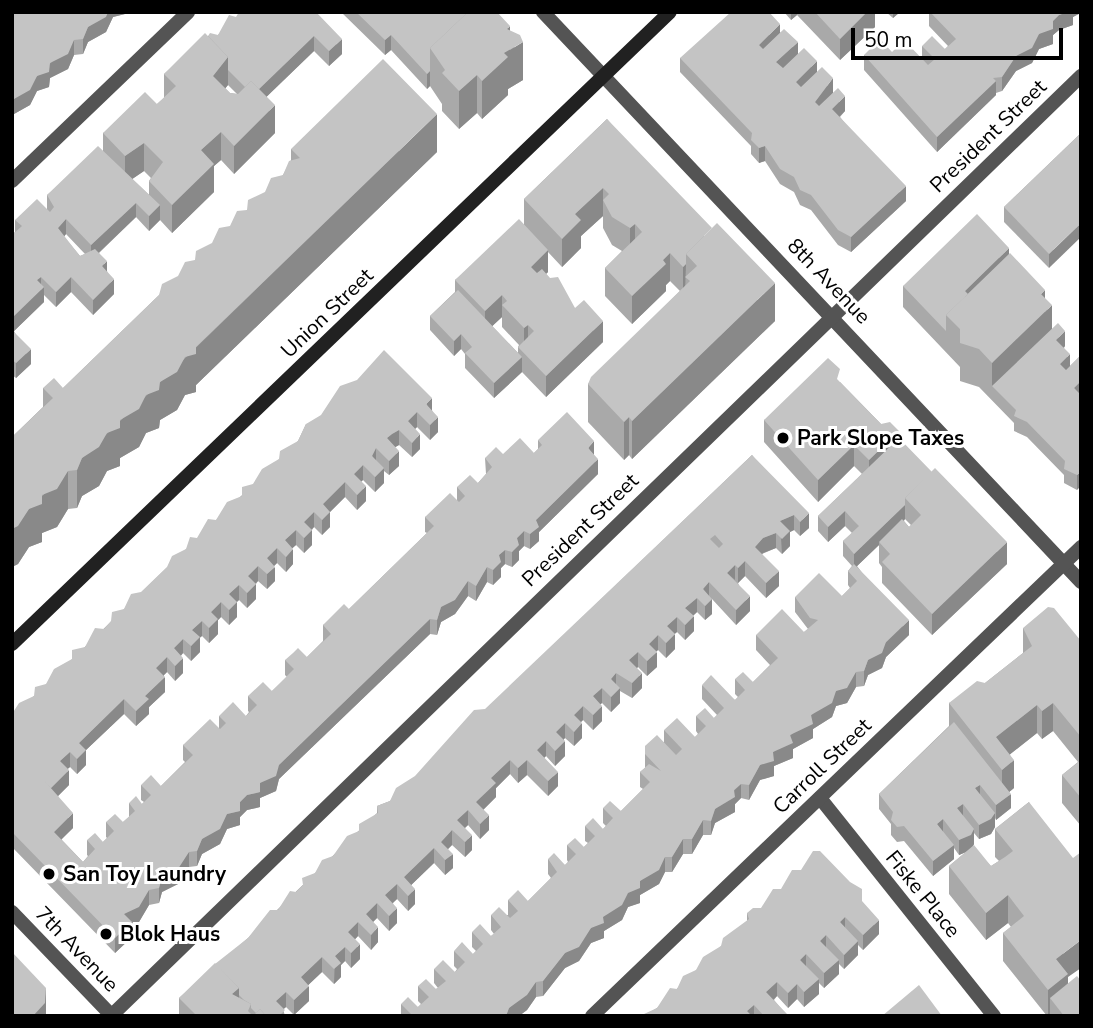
<!DOCTYPE html>
<style>
body{margin:0}
#map{position:relative;width:1093px;height:1028px;overflow:hidden;background:#fff;font-family:"Nunito Sans",sans-serif}
div>[style]{position:absolute}
.minor>*{height:14px;margin:-7px;padding:0 7px;transform-origin:7px;border-radius:7px;background:#545454}
.tertiary>*{height:14px;margin:-7px;padding:0 7px;transform-origin:7px;border-radius:7px;background:#545454}
.secondary>*{height:14px;margin:-7px;padding:0 7px;transform-origin:7px;border-radius:7px;background:#212121}
.wall>*{inset:0;background:#a9a9a9}
.shaded-wall>*{inset:0;background:#898989}
.building>*{inset:0;background:#c4c4c4}
.dots>*{width:19px;height:19px;translate:-50% -50%;box-sizing:border-box;border:4px solid #fff;border-radius:50%}
span{translate:-50% -50%;white-space:nowrap;text-align:center;line-height:1.15;-webkit-text-stroke:6px #fff;paint-order:stroke}
.street-label{font-size:21px;color:#000}
.poi-label{font-size:21px;color:#000;font-weight:700}
.left{translate:0 -50%;text-align:left}
.frame{position:absolute;inset:0;border:14px solid #000;pointer-events:none}
.scale{position:absolute;left:851px;top:28px;width:212px;height:32px;box-sizing:border-box;border:4px solid #000;border-top:0;padding-left:9px;font-size:21px;line-height:24px;white-space:nowrap;color:#000;-webkit-text-stroke:5px #fff;paint-order:stroke}
</style>
<div id="map">
<div class="minor">
<i style="left:543px;top:12px;width:784px;rotate:46.65deg"></i>
<i style="left:12px;top:181px;width:244px;rotate:-43.8deg"></i>
<i style="left:820px;top:798px;width:279px;rotate:51.4deg"></i>
<i style="left:111px;top:1016px;width:1351px;rotate:-44.1deg"></i>
<i style="left:592px;top:1016px;width:678px;rotate:-43.8deg"></i>
</div>
<div class="tertiary">
<i style="left:12px;top:912px;width:144px;rotate:46.1deg"></i>
</div>
<div class="secondary">
<i style="left:12px;top:644px;width:912px;rotate:-43.85deg"></i>
</div>
<div class="wall">
<i style="clip-path:polygon(12px 12px,125px 14px,113px 17px,106px 32px,88px 42px,83px 54px,74px 55px,68px 69px,50px 78px,49px 87px,37px 91px,30px 105px,14px 114px)"></i>
<i style="clip-path:polygon(evenodd,316px 12px,342px 54px,329px 66px,314px 51px,266px 97px,275px 133px,234px 174px,221px 160px,214px 166px,214px 192px,172px 233px,160px 220px,149px 231px,136px 217px,99px 253px,107px 271px,114px 294px,93px 315px,71px 292px,56px 307px,44px 295px,44px 302px,14px 331px,31px 364px,16px 378px,12px 375px,12px 235px,15px 232px,15px 220px,47px 210px,47px 195px,103px 151px,103px 133px,157px 104px,164px 98px,164px 74px,208px 36px,218px 35px,236px 17px,316px 12px,228px 85px,237px 94px,230px 93px,225px 88px,228px 85px,316px 12px,144px 171px,151px 178px,149px 181px,149px 195px,132px 179px,144px 171px,316px 12px,66px 234px,85px 254px,80px 256px,64px 237px,66px 234px)"></i>
<i style="clip-path:polygon(341px 12px,497px 12px,510px 31px,523px 80px,508px 89px,508px 95px,482px 119px,477px 113px,459px 129px,442px 111px,442px 104px,430px 86px,427px 89px,391px 50px,385px 55px)"></i>
<i style="clip-path:polygon(784px 12px,875px 12px,875px 27px,840px 60px,797px 15px,791px 20px)"></i>
<i style="clip-path:polygon(886px 12px,900px 12px,893px 18px)"></i>
<i style="clip-path:polygon(929px 12px,1081px 12px,1073px 17px,1073px 25px,1059px 30px,1053px 35px,1053px 44px,1039px 49px,1032px 63px,1016px 71px,1002px 91px,996px 93px,996px 95px,937px 152px,864px 70px,864px 55px,892px 52px,922px 59px,922px 46px,945px 49px,948px 46px,929px 26px)"></i>
<i style="clip-path:polygon(780px 32px,798px 54px,817px 72px,833px 93px,845px 111px,840px 117px,906px 201px,851px 252px,838px 245px,811px 210px,800px 205px,794px 192px,780px 184px,765px 161px,759px 163px,751px 154px,751px 146px,680px 72px,680px 58px)"></i>
<i style="clip-path:polygon(evenodd,607px 119px,775px 321px,632px 459px,629px 455px,624px 460px,588px 422px,588px 384px,680px 291px,670px 281px,666px 285px,666px 291px,632px 324px,605px 296px,605px 268px,622px 251px,612px 245px,603px 228px,603px 216px,581px 236px,581px 248px,562px 267px,548px 252px,548px 272px,546px 274px,603px 342px,546px 397px,522px 372px,494px 398px,465px 368px,465px 354px,461px 349px,454px 356px,430px 330px,430px 316px,455px 292px,455px 280px,524px 225px,524px 199px,607px 119px,502px 317px,502px 327px,519px 345px,518px 347px,518px 353px,492px 326px,502px 317px)"></i>
<i style="clip-path:polygon(1081px 133px,1049px 268px,1004px 222px,1004px 207px)"></i>
<i style="clip-path:polygon(291px 149px,437px 152px,196px 385px,196px 392px,185px 395px,177px 410px,160px 420px,159px 428px,146px 433px,139px 447px,120px 458px,120px 466px,107px 471px,99px 486px,82px 496px,77px 508px,68px 509px,57px 527px,42px 533px,42px 542px,29px 547px,18px 564px,12px 567px,12px 437px,43px 407px,43px 388px,63px 388px,247px 210px,283px 175px,291px 160px)"></i>
<i style="clip-path:polygon(1009px 255px,1045px 299px,1052px 329px,1065px 346px,1064px 348px,1070px 366px,1081px 355px,1077px 490px,1064px 483px,1064px 475px,1027px 437px,1014px 431px,1014px 423px,979px 387px,960px 381px,960px 367px,903px 307px,903px 286px)"></i>
<i style="clip-path:polygon(evenodd,840px 382px,881px 424px,899px 438px,1007px 564px,932px 635px,882px 583px,882px 567px,879px 563px,879px 545px,857px 566px,909px 635px,886px 657px,882px 668px,868px 675px,864px 686px,856px 687px,847px 703px,836px 706px,832px 717px,813px 729px,813px 738px,793px 749px,793px 758px,774px 766px,774px 776px,760px 780px,749px 800px,741px 798px,735px 804px,735px 812px,715px 823px,711px 835px,703px 835px,692px 854px,683px 854px,672px 872px,665px 872px,659px 884px,640px 895px,640px 903px,628px 907px,622px 920px,604px 931px,604px 938px,591px 943px,579px 961px,565px 968px,543px 996px,536px 997px,527px 1010px,519px 1016px,401px 1016px,401px 1004px,418px 1007px,421px 1004px,418px 1001px,418px 986px,436px 989px,438px 988px,434px 983px,434px 969px,455px 972px,457px 969px,454px 966px,454px 951px,473px 954px,476px 951px,472px 947px,472px 932px,491px 936px,494px 934px,491px 930px,491px 915px,508px 915px,508px 900px,528px 901px,551px 878px,548px 874px,548px 859px,565px 865px,568px 862px,567px 860px,567px 845px,584px 847px,588px 843px,585px 841px,585px 826px,603px 829px,606px 826px,603px 823px,603px 808px,621px 811px,643px 789px,640px 787px,640px 772px,645px 768px,645px 746px,664px 742px,664px 730px,695px 737px,698px 734px,696px 731px,696px 716px,714px 718px,717px 715px,702px 699px,702px 685px,735px 700px,738px 697px,735px 694px,735px 679px,753px 682px,770px 665px,756px 650px,756px 635px,804px 632px,808px 629px,795px 612px,795px 597px,842px 596px,850px 588px,848px 585px,848px 571px,852px 566px,843px 556px,843px 541px,852px 533px,845px 526px,828px 542px,818px 531px,818px 516px,862px 474px,854px 466px,818px 502px,764px 442px,764px 420px,840px 382px,905px 519px,911px 525px,909px 527px,904px 521px,905px 519px)"></i>
<i style="clip-path:polygon(432px 410px,438px 432px,430px 440px,417px 427px,415px 429px,420px 449px,412px 457px,399px 445px,395px 447px,399px 466px,389px 475px,384px 471px,384px 483px,375px 492px,363px 480px,361px 481px,366px 501px,357px 510px,345px 497px,330px 512px,330px 527px,322px 535px,314px 527px,312px 530px,312px 545px,304px 553px,296px 545px,292px 548px,293px 564px,286px 572px,277px 563px,274px 566px,275px 581px,267px 589px,258px 581px,256px 584px,256px 599px,247px 608px,239px 600px,237px 602px,237px 617px,229px 625px,221px 617px,218px 620px,218px 634px,209px 643px,202px 636px,200px 637px,200px 652px,191px 661px,183px 653px,181px 656px,183px 673px,175px 681px,167px 672px,164px 675px,165px 692px,149px 707px,149px 714px,136px 726px,124px 714px,86px 750px,86px 765px,77px 774px,70px 767px,67px 769px,69px 785px,58px 796px,73px 828px,61px 839px,83px 862px,88px 856px,87px 855px,87px 840px,103px 842px,107px 838px,106px 837px,106px 822px,123px 822px,129px 817px,129px 803px,142px 804px,144px 802px,141px 800px,141px 785px,161px 786px,185px 762px,183px 760px,183px 745px,219px 728px,219px 716px,246px 716px,249px 712px,248px 711px,248px 696px,272px 691px,287px 677px,285px 675px,285px 660px,307px 657px,323px 641px,323px 625px,349px 609px,427px 533px,425px 532px,425px 517px,457px 500px,457px 487px,478px 483px,486px 474px,485px 458px,503px 454px,534px 453px,538px 449px,538px 440px,594px 455px,598px 474px,539px 532px,539px 541px,530px 549px,524px 546px,519px 551px,519px 560px,512px 567px,505px 564px,501px 568px,501px 577px,493px 585px,487px 582px,476px 601px,468px 596px,455px 614px,441px 622px,437px 635px,430px 634px,279px 779px,276px 791px,260px 798px,260px 807px,247px 810px,240px 817px,240px 825px,227px 829px,220px 844px,202px 854px,197px 866px,189px 867px,178px 884px,162px 892px,159px 903px,149px 905px,139px 922px,132px 925px,132px 937px,115px 953px,12px 847px,12px 714px,34px 696px,298px 441px,306px 424px)"></i>
<i style="clip-path:polygon(752px 455px,809px 528px,800px 536px,794px 530px,790px 532px,790px 546px,782px 554px,776px 548px,762px 554px,779px 586px,766px 598px,745px 576px,738px 583px,750px 611px,736px 625px,712px 599px,712px 614px,705px 620px,697px 612px,693px 616px,694px 631px,685px 640px,677px 632px,674px 634px,675px 649px,666px 658px,658px 650px,656px 651px,657px 667px,647px 676px,638px 667px,637px 668px,642px 688px,632px 698px,620px 691px,620px 703px,611px 712px,602px 703px,600px 704px,602px 721px,593px 730px,583px 720px,581px 722px,582px 738px,574px 746px,565px 738px,564px 739px,565px 756px,555px 766px,546px 756px,544px 758px,558px 786px,548px 796px,527px 775px,518px 783px,510px 774px,496px 788px,496px 797px,483px 810px,489px 830px,480px 839px,468px 825px,465px 828px,472px 850px,465px 857px,452px 845px,448px 849px,453px 868px,445px 875px,434px 863px,411px 885px,415px 904px,408px 911px,397px 899px,393px 903px,397px 923px,389px 931px,377px 918px,373px 922px,378px 942px,371px 950px,358px 936px,355px 939px,360px 959px,351px 968px,345px 961px,341px 965px,341px 977px,334px 984px,322px 972px,308px 985px,309px 1001px,294px 1015px,286px 1007px,283px 1009px,285px 1016px,179px 1016px,179px 998px,248px 938px,377px 813px,377px 806px,390px 801px)"></i>
<i style="clip-path:polygon(1023px 628px,1081px 641px,1081px 826px,1062px 803px,1062px 775px,1078px 762px,1053px 731px,1042px 739px,1037px 733px,1010px 754px,1014px 788px,1009px 792px,1011px 808px,996px 820px,995px 818px,995px 827px,991px 834px,979px 839px,974px 833px,974px 844px,972px 848px,991px 866px,999px 861px,995px 857px,995px 829px,1029px 802px,1068px 977px,1068px 983px,1081px 1016px,1047px 1016px,1003px 961px,1003px 933px,1011px 927px,1008px 923px,986px 940px,949px 894px,949px 866px,966px 852px,959px 855px,954px 848px,954px 859px,933px 876px,904px 841px,897px 842px,891px 835px,891px 824px,879px 809px,879px 794px,949px 726px,949px 703px,985px 683px,1023px 653px)"></i>
<i style="clip-path:polygon(862px 902px,879px 934px,863px 950px,858px 945px,858px 955px,844px 969px,839px 964px,839px 974px,824px 988px,819px 983px,819px 994px,804px 1007px,797px 999px,788px 1008px,777px 996px,774px 1000px,787px 1016px,644px 1016px,657px 1008px,747px 921px,747px 913px)"></i>
</div>
<div class="shaded-wall">
<i style="clip-path:polygon(108px 12px,125px 12px,125px 14px,113px 17px,106px 32px,88px 42px,83px 54px,83px 39px,88px 27px)"></i>
<i style="clip-path:polygon(791px 12px,797px 12px,797px 15px,791px 20px)"></i>
<i style="clip-path:polygon(867px 12px,875px 12px,875px 27px,840px 60px,840px 39px)"></i>
<i style="clip-path:polygon(893px 12px,900px 12px,893px 18px)"></i>
<i style="clip-path:polygon(1068px 12px,1081px 13px,1073px 17px,1073px 25px,1059px 30px,1053px 35px,1053px 44px,1039px 49px,1032px 63px,1016px 71px,1002px 91px,1002px 77px,1016px 56px,1059px 15px)"></i>
<i style="clip-path:polygon(780px 24px,780px 39px,759px 60px,759px 45px)"></i>
<i style="clip-path:polygon(510px 26px,510px 50px,523px 42px,523px 80px,508px 89px,508px 95px,482px 119px,482px 81px,507px 29px)"></i>
<i style="clip-path:polygon(391px 35px,391px 50px,385px 55px,385px 40px)"></i>
<i style="clip-path:polygon(314px 36px,314px 51px,253px 110px,253px 95px)"></i>
<i style="clip-path:polygon(342px 39px,342px 54px,329px 66px,329px 51px)"></i>
<i style="clip-path:polygon(74px 40px,74px 55px,68px 69px,50px 78px,49px 87px,37px 91px,30px 105px,14px 114px,12px 123px,12px 108px,14px 99px)"></i>
<i style="clip-path:polygon(798px 42px,798px 57px,776px 77px,776px 62px)"></i>
<i style="clip-path:polygon(228px 57px,228px 85px,213px 104px,213px 76px)"></i>
<i style="clip-path:polygon(817px 61px,817px 76px,796px 97px,796px 82px)"></i>
<i style="clip-path:polygon(430px 71px,430px 86px,427px 89px,427px 74px)"></i>
<i style="clip-path:polygon(477px 75px,477px 113px,459px 129px,459px 91px)"></i>
<i style="clip-path:polygon(833px 78px,833px 93px,815px 116px,815px 102px)"></i>
<i style="clip-path:polygon(996px 81px,996px 95px,937px 152px,937px 137px)"></i>
<i style="clip-path:polygon(845px 96px,845px 111px,832px 124px,832px 109px)"></i>
<i style="clip-path:polygon(275px 105px,275px 133px,234px 174px,234px 146px)"></i>
<i style="clip-path:polygon(437px 114px,437px 152px,196px 385px,196px 392px,185px 395px,177px 410px,160px 420px,159px 428px,146px 433px,139px 447px,120px 458px,120px 466px,107px 471px,99px 486px,82px 496px,77px 508px,77px 470px,82px 458px)"></i>
<i style="clip-path:polygon(221px 132px,221px 160px,214px 166px,214px 192px,172px 233px,172px 205px,201px 150px)"></i>
<i style="clip-path:polygon(144px 143px,144px 171px,125px 184px,125px 156px)"></i>
<i style="clip-path:polygon(765px 146px,765px 161px,759px 163px,759px 148px)"></i>
<i style="clip-path:polygon(906px 186px,906px 201px,851px 252px,851px 237px)"></i>
<i style="clip-path:polygon(603px 188px,603px 216px,581px 236px,581px 248px,562px 267px,562px 239px,575px 214px)"></i>
<i style="clip-path:polygon(136px 203px,136px 217px,91px 260px,91px 245px)"></i>
<i style="clip-path:polygon(160px 205px,160px 220px,149px 231px,149px 216px)"></i>
<i style="clip-path:polygon(66px 219px,66px 234px,58px 243px,58px 228px)"></i>
<i style="clip-path:polygon(1081px 223px,1081px 237px,1049px 268px,1049px 254px)"></i>
<i style="clip-path:polygon(635px 224px,635px 252px,630px 256px,630px 228px)"></i>
<i style="clip-path:polygon(1009px 248px,1009px 270px,965px 312px,965px 291px)"></i>
<i style="clip-path:polygon(548px 250px,548px 272px,531px 288px,531px 267px)"></i>
<i style="clip-path:polygon(670px 253px,670px 281px,666px 285px,666px 291px,632px 324px,632px 296px,663px 260px)"></i>
<i style="clip-path:polygon(107px 261px,107px 276px,102px 266px)"></i>
<i style="clip-path:polygon(686px 264px,685px 292px,683px 295px,683px 267px)"></i>
<i style="clip-path:polygon(41px 277px,41px 290px,44px 287px,44px 302px,12px 333px,12px 318px,37px 280px)"></i>
<i style="clip-path:polygon(71px 277px,71px 292px,56px 307px,56px 292px)"></i>
<i style="clip-path:polygon(114px 279px,114px 294px,93px 315px,93px 300px)"></i>
<i style="clip-path:polygon(775px 283px,775px 321px,632px 459px,632px 421px)"></i>
<i style="clip-path:polygon(1045px 290px,1045px 312px,1052px 305px,1052px 343px,992px 386px,992px 363px,1041px 294px)"></i>
<i style="clip-path:polygon(502px 295px,502px 317px,485px 333px,485px 311px)"></i>
<i style="clip-path:polygon(603px 321px,603px 342px,546px 397px,546px 376px)"></i>
<i style="clip-path:polygon(528px 325px,528px 346px,524px 350px,524px 328px)"></i>
<i style="clip-path:polygon(1065px 331px,1065px 346px,1056px 355px,1056px 340px)"></i>
<i style="clip-path:polygon(461px 334px,461px 349px,454px 356px,454px 341px)"></i>
<i style="clip-path:polygon(31px 349px,31px 364px,16px 378px,16px 363px)"></i>
<i style="clip-path:polygon(1070px 354px,1070px 369px,1060px 379px,1060px 364px)"></i>
<i style="clip-path:polygon(522px 357px,522px 372px,494px 398px,494px 383px)"></i>
<i style="clip-path:polygon(1081px 381px,1081px 396px,1074px 388px)"></i>
<i style="clip-path:polygon(432px 398px,432px 413px,426px 404px)"></i>
<i style="clip-path:polygon(417px 412px,417px 427px,408px 436px,408px 421px)"></i>
<i style="clip-path:polygon(438px 417px,438px 432px,430px 440px,430px 425px)"></i>
<i style="clip-path:polygon(629px 417px,629px 455px,624px 460px,624px 422px)"></i>
<i style="clip-path:polygon(399px 430px,399px 445px,392px 449px,387px 438px,392px 434px)"></i>
<i style="clip-path:polygon(899px 431px,899px 453px,869px 482px,869px 460px)"></i>
<i style="clip-path:polygon(420px 434px,420px 449px,412px 457px,412px 443px)"></i>
<i style="clip-path:polygon(594px 441px,594px 456px,588px 448px)"></i>
<i style="clip-path:polygon(854px 445px,854px 466px,818px 502px,818px 480px)"></i>
<i style="clip-path:polygon(376px 448px,376px 462px,372px 456px)"></i>
<i style="clip-path:polygon(399px 451px,399px 466px,389px 475px,389px 461px)"></i>
<i style="clip-path:polygon(598px 459px,598px 474px,539px 532px,539px 541px,530px 549px,530px 534px,536px 520px)"></i>
<i style="clip-path:polygon(363px 465px,363px 480px,354px 489px,354px 474px)"></i>
<i style="clip-path:polygon(384px 468px,384px 483px,375px 492px,375px 477px)"></i>
<i style="clip-path:polygon(68px 471px,68px 509px,57px 527px,42px 533px,42px 542px,29px 547px,18px 564px,12px 567px,12px 529px,29px 509px)"></i>
<i style="clip-path:polygon(1081px 471px,1081px 486px,1077px 490px,1077px 475px)"></i>
<i style="clip-path:polygon(345px 482px,345px 497px,323px 519px,323px 504px)"></i>
<i style="clip-path:polygon(366px 486px,366px 501px,357px 510px,357px 495px)"></i>
<i style="clip-path:polygon(905px 505px,905px 519px,880px 543px,879px 542px,879px 545px,854px 569px,854px 554px)"></i>
<i style="clip-path:polygon(845px 511px,845px 526px,828px 542px,828px 527px)"></i>
<i style="clip-path:polygon(314px 512px,314px 527px,304px 537px,304px 522px)"></i>
<i style="clip-path:polygon(330px 512px,330px 527px,322px 535px,322px 520px)"></i>
<i style="clip-path:polygon(809px 513px,809px 528px,800px 536px,800px 522px)"></i>
<i style="clip-path:polygon(794px 515px,794px 530px,790px 532px,790px 546px,782px 554px,780px 521px)"></i>
<i style="clip-path:polygon(296px 530px,296px 545px,285px 555px,285px 540px)"></i>
<i style="clip-path:polygon(312px 530px,312px 545px,304px 553px,304px 538px)"></i>
<i style="clip-path:polygon(524px 531px,524px 546px,519px 551px,519px 560px,512px 567px,512px 552px,517px 538px)"></i>
<i style="clip-path:polygon(776px 533px,776px 548px,763px 553px,755px 561px,755px 547px,763px 538px)"></i>
<i style="clip-path:polygon(1007px 542px,1007px 564px,932px 635px,932px 614px)"></i>
<i style="clip-path:polygon(277px 548px,277px 563px,267px 573px,267px 558px)"></i>
<i style="clip-path:polygon(293px 549px,293px 564px,286px 572px,286px 557px)"></i>
<i style="clip-path:polygon(505px 550px,505px 564px,501px 568px,501px 577px,493px 585px,493px 570px,499px 555px)"></i>
<i style="clip-path:polygon(745px 561px,745px 576px,738px 583px,738px 568px)"></i>
<i style="clip-path:polygon(735px 565px,735px 580px,727px 573px)"></i>
<i style="clip-path:polygon(258px 566px,258px 581px,248px 591px,248px 576px)"></i>
<i style="clip-path:polygon(275px 567px,275px 581px,267px 589px,267px 574px)"></i>
<i style="clip-path:polygon(487px 567px,487px 582px,476px 601px,476px 586px)"></i>
<i style="clip-path:polygon(779px 571px,779px 586px,766px 598px,766px 583px)"></i>
<i style="clip-path:polygon(468px 581px,468px 596px,455px 614px,441px 622px,437px 635px,437px 620px,441px 607px)"></i>
<i style="clip-path:polygon(709px 582px,709px 597px,703px 589px)"></i>
<i style="clip-path:polygon(256px 584px,256px 599px,247px 608px,247px 593px)"></i>
<i style="clip-path:polygon(239px 585px,239px 600px,229px 609px,229px 594px)"></i>
<i style="clip-path:polygon(750px 596px,750px 611px,736px 625px,736px 610px)"></i>
<i style="clip-path:polygon(697px 598px,697px 612px,685px 623px,685px 608px)"></i>
<i style="clip-path:polygon(712px 599px,712px 614px,705px 620px,705px 606px)"></i>
<i style="clip-path:polygon(221px 602px,221px 617px,218px 620px,218px 634px,209px 643px,209px 628px,211px 612px)"></i>
<i style="clip-path:polygon(237px 602px,237px 617px,229px 625px,229px 610px)"></i>
<i style="clip-path:polygon(694px 616px,694px 631px,685px 640px,685px 625px)"></i>
<i style="clip-path:polygon(677px 617px,677px 632px,667px 641px,667px 626px)"></i>
<i style="clip-path:polygon(430px 619px,430px 634px,279px 779px,276px 791px,260px 798px,260px 783px)"></i>
<i style="clip-path:polygon(909px 620px,909px 635px,886px 657px,882px 668px,868px 675px,864px 686px,864px 671px,868px 660px)"></i>
<i style="clip-path:polygon(202px 621px,202px 636px,192px 645px,192px 630px)"></i>
<i style="clip-path:polygon(675px 634px,675px 649px,666px 658px,666px 643px)"></i>
<i style="clip-path:polygon(658px 635px,658px 650px,649px 659px,649px 644px)"></i>
<i style="clip-path:polygon(200px 637px,200px 652px,191px 661px,191px 646px)"></i>
<i style="clip-path:polygon(183px 639px,183px 653px,174px 663px,174px 648px)"></i>
<i style="clip-path:polygon(638px 652px,638px 667px,629px 675px,629px 660px)"></i>
<i style="clip-path:polygon(657px 652px,657px 667px,647px 676px,647px 661px)"></i>
<i style="clip-path:polygon(167px 657px,167px 672px,156px 683px,156px 668px)"></i>
<i style="clip-path:polygon(183px 658px,183px 673px,175px 681px,175px 666px)"></i>
<i style="clip-path:polygon(856px 672px,856px 687px,847px 703px,836px 706px,832px 717px,813px 729px,813px 738px,793px 749px,793px 758px,774px 766px,774px 776px,760px 780px,749px 800px,749px 785px,760px 765px)"></i>
<i style="clip-path:polygon(616px 673px,616px 688px,611px 679px)"></i>
<i style="clip-path:polygon(642px 673px,642px 688px,632px 698px,632px 683px)"></i>
<i style="clip-path:polygon(165px 677px,165px 692px,149px 707px,149px 714px,136px 726px,136px 711px,145px 696px)"></i>
<i style="clip-path:polygon(602px 688px,602px 703px,593px 711px,593px 696px)"></i>
<i style="clip-path:polygon(620px 688px,620px 703px,611px 712px,611px 697px)"></i>
<i style="clip-path:polygon(124px 699px,124px 714px,86px 750px,86px 765px,77px 774px,77px 759px,79px 743px)"></i>
<i style="clip-path:polygon(1053px 703px,1053px 731px,1042px 739px,1042px 711px)"></i>
<i style="clip-path:polygon(1037px 705px,1037px 733px,998px 764px,996px 737px)"></i>
<i style="clip-path:polygon(583px 706px,583px 720px,574px 729px,574px 715px)"></i>
<i style="clip-path:polygon(602px 706px,602px 721px,593px 730px,593px 715px)"></i>
<i style="clip-path:polygon(565px 723px,565px 738px,556px 747px,556px 732px)"></i>
<i style="clip-path:polygon(582px 723px,582px 738px,574px 746px,574px 732px)"></i>
<i style="clip-path:polygon(546px 741px,546px 756px,537px 765px,537px 750px)"></i>
<i style="clip-path:polygon(565px 741px,565px 756px,555px 766px,555px 751px)"></i>
<i style="clip-path:polygon(70px 752px,70px 767px,60px 776px,60px 761px)"></i>
<i style="clip-path:polygon(510px 760px,510px 774px,496px 788px,496px 797px,476px 817px,476px 802px,491px 778px)"></i>
<i style="clip-path:polygon(527px 760px,527px 775px,518px 783px,518px 768px)"></i>
<i style="clip-path:polygon(1014px 760px,1014px 788px,1002px 798px,1002px 770px)"></i>
<i style="clip-path:polygon(69px 770px,69px 785px,51px 803px,51px 788px)"></i>
<i style="clip-path:polygon(558px 772px,558px 786px,548px 796px,548px 781px)"></i>
<i style="clip-path:polygon(741px 784px,741px 798px,735px 804px,735px 812px,715px 823px,711px 835px,711px 821px,715px 809px)"></i>
<i style="clip-path:polygon(980px 785px,980px 799px,975px 788px)"></i>
<i style="clip-path:polygon(260px 792px,260px 807px,247px 810px,240px 817px,240px 802px,247px 795px)"></i>
<i style="clip-path:polygon(1011px 794px,1011px 808px,996px 820px,996px 805px)"></i>
<i style="clip-path:polygon(963px 804px,963px 819px,957px 808px)"></i>
<i style="clip-path:polygon(468px 810px,468px 825px,457px 835px,457px 820px)"></i>
<i style="clip-path:polygon(240px 811px,240px 825px,227px 829px,220px 844px,202px 854px,197px 866px,197px 851px,202px 839px,227px 814px)"></i>
<i style="clip-path:polygon(73px 813px,73px 828px,54px 847px,54px 832px)"></i>
<i style="clip-path:polygon(995px 813px,995px 827px,991px 834px,979px 839px,979px 825px)"></i>
<i style="clip-path:polygon(489px 815px,489px 830px,480px 839px,480px 824px)"></i>
<i style="clip-path:polygon(943px 819px,943px 834px,937px 824px)"></i>
<i style="clip-path:polygon(703px 820px,703px 835px,692px 854px,692px 839px)"></i>
<i style="clip-path:polygon(974px 829px,974px 844px,971px 850px,959px 855px,959px 840px)"></i>
<i style="clip-path:polygon(452px 830px,452px 845px,441px 856px,441px 842px)"></i>
<i style="clip-path:polygon(472px 835px,472px 850px,465px 857px,465px 842px)"></i>
<i style="clip-path:polygon(683px 839px,683px 854px,672px 872px,672px 857px)"></i>
<i style="clip-path:polygon(954px 845px,954px 859px,933px 876px,933px 861px)"></i>
<i style="clip-path:polygon(434px 848px,434px 863px,404px 892px,404px 877px)"></i>
<i style="clip-path:polygon(189px 852px,189px 867px,178px 884px,162px 892px,159px 903px,159px 888px,162px 877px)"></i>
<i style="clip-path:polygon(453px 854px,453px 868px,445px 875px,445px 860px)"></i>
<i style="clip-path:polygon(665px 857px,665px 872px,659px 884px,640px 895px,640px 903px,628px 907px,622px 920px,604px 931px,604px 938px,591px 943px,579px 961px,565px 968px,543px 996px,543px 981px,565px 953px)"></i>
<i style="clip-path:polygon(397px 884px,397px 899px,385px 910px,385px 895px)"></i>
<i style="clip-path:polygon(415px 889px,415px 904px,408px 911px,408px 896px)"></i>
<i style="clip-path:polygon(149px 890px,149px 905px,139px 922px,132px 925px,132px 937px,115px 953px,115px 938px,124px 914px)"></i>
<i style="clip-path:polygon(1008px 895px,1008px 923px,986px 940px,986px 913px)"></i>
<i style="clip-path:polygon(377px 903px,377px 918px,366px 929px,366px 914px)"></i>
<i style="clip-path:polygon(397px 908px,397px 923px,389px 931px,389px 916px)"></i>
<i style="clip-path:polygon(845px 917px,845px 932px,840px 922px)"></i>
<i style="clip-path:polygon(879px 920px,879px 934px,863px 950px,863px 935px)"></i>
<i style="clip-path:polygon(358px 922px,358px 936px,348px 947px,348px 932px)"></i>
<i style="clip-path:polygon(378px 927px,378px 942px,371px 950px,371px 935px)"></i>
<i style="clip-path:polygon(826px 935px,826px 950px,820px 941px)"></i>
<i style="clip-path:polygon(1081px 940px,1081px 968px,1068px 977px,1068px 1002px,1050px 998px,1050px 1016px,1048px 1016px,1048px 990px,1056px 959px)"></i>
<i style="clip-path:polygon(858px 941px,858px 955px,844px 969px,844px 955px)"></i>
<i style="clip-path:polygon(360px 944px,360px 959px,351px 968px,351px 953px)"></i>
<i style="clip-path:polygon(345px 947px,345px 961px,341px 965px,341px 977px,334px 984px,335px 956px)"></i>
<i style="clip-path:polygon(806px 954px,806px 969px,800px 960px)"></i>
<i style="clip-path:polygon(322px 957px,322px 972px,301px 992px,301px 977px)"></i>
<i style="clip-path:polygon(839px 960px,839px 974px,824px 988px,824px 973px)"></i>
<i style="clip-path:polygon(819px 979px,819px 994px,804px 1007px,804px 992px)"></i>
<i style="clip-path:polygon(536px 982px,536px 997px,527px 1010px,519px 1016px,506px 1016px,509px 1008px)"></i>
<i style="clip-path:polygon(777px 982px,777px 996px,766px 1007px,766px 992px)"></i>
<i style="clip-path:polygon(797px 984px,797px 999px,788px 1008px,788px 993px)"></i>
<i style="clip-path:polygon(309px 986px,309px 1001px,294px 1015px,294px 1000px)"></i>
<i style="clip-path:polygon(46px 988px,46px 1016px,33px 1016px)"></i>
<i style="clip-path:polygon(239px 988px,239px 1010px,232px 994px)"></i>
<i style="clip-path:polygon(286px 992px,286px 1007px,276px 1016px,276px 1001px)"></i>
<i style="clip-path:polygon(754px 1005px,754px 1016px,747px 1016px,747px 1011px)"></i>
</div>
<div class="building">
<i style="clip-path:polygon(12px 12px,108px 12px,106px 17px,88px 27px,83px 39px,74px 40px,68px 54px,50px 63px,49px 72px,37px 76px,30px 90px,14px 99px,12px 108px)"></i>
<i style="clip-path:polygon(239px 12px,316px 12px,342px 39px,329px 51px,314px 36px,259px 89px,251px 81px,245px 87px,228px 70px,228px 57px,208px 36px,210px 33px,218px 35px,229px 15px,236px 17px)"></i>
<i style="clip-path:polygon(356px 12px,468px 12px,430px 48px,430px 71px,427px 74px,391px 35px,385px 40px)"></i>
<i style="clip-path:polygon(468px 12px,497px 12px,510px 26px,507px 29px,520px 35px,523px 42px,504px 53px,508px 57px,482px 81px,477px 75px,459px 91px,442px 73px,445px 70px,430px 48px)"></i>
<i style="clip-path:polygon(731px 12px,769px 12px,780px 24px,759px 45px,763px 49px,784px 29px,798px 42px,776px 62px,783px 68px,804px 48px,817px 61px,796px 82px,801px 87px,822px 67px,833px 78px,815px 102px,819px 106px,838px 88px,845px 96px,832px 109px,906px 186px,851px 237px,838px 230px,811px 195px,800px 190px,794px 177px,780px 169px,765px 146px,759px 148px,751px 140px,752px 133px,680px 58px)"></i>
<i style="clip-path:polygon(815px 12px,867px 12px,840px 39px)"></i>
<i style="clip-path:polygon(930px 12px,1068px 12px,1059px 15px,1053px 21px,1053px 29px,1039px 34px,1032px 48px,1016px 56px,1002px 77px,993px 78px,996px 81px,937px 137px,864px 55px,880px 39px,892px 52px,904px 40px,928px 65px,935px 59px,922px 46px,932px 36px,945px 49px,956px 39px)"></i>
<i style="clip-path:polygon(205px 33px,228px 57px,213px 76px,230px 93px,238px 94px,251px 81px,275px 105px,234px 146px,221px 132px,201px 150px,214px 164px,172px 205px,149px 181px,163px 162px,144px 143px,125px 156px,103px 133px,145px 92px,157px 104px,176px 86px,164px 74px)"></i>
<i style="clip-path:polygon(383px 59px,437px 114px,196px 347px,196px 354px,185px 357px,177px 372px,160px 382px,159px 390px,146px 395px,139px 409px,120px 420px,120px 428px,107px 433px,99px 447px,82px 458px,77px 470px,68px 471px,57px 489px,42px 495px,42px 504px,29px 509px,18px 526px,12px 529px,12px 437px,53px 398px,43px 388px,54px 378px,63px 388px,159px 295px,162px 284px,178px 276px,185px 262px,195px 260px,196px 251px,212px 243px,219px 228px,230px 226px,237px 211px,247px 210px,248px 200px,265px 192px,271px 178px,283px 175px,289px 161px,300px 158px,291px 149px)"></i>
<i style="clip-path:polygon(607px 119px,712px 228px,686px 254px,686px 264px,683px 267px,670px 253px,663px 260px,666px 264px,632px 296px,605px 268px,642px 232px,635px 224px,630px 228px,612px 217px,603px 200px,609px 194px,603px 188px,575px 214px,581px 220px,562px 239px,524px 199px)"></i>
<i style="clip-path:polygon(1081px 133px,1081px 223px,1049px 254px,1004px 207px)"></i>
<i style="clip-path:polygon(98px 146px,160px 205px,149px 216px,136px 203px,91px 245px,66px 219px,58px 228px,80px 256px,95px 249px,107px 261px,102px 266px,114px 279px,93px 300px,71px 277px,56px 292px,41px 277px,37px 280px,44px 287px,12px 318px,12px 235px,22px 226px,15px 220px,37px 199px,50px 212px,54px 207px,47px 195px)"></i>
<i style="clip-path:polygon(977px 214px,1009px 248px,965px 291px,968px 294px,946px 315px,946px 331px,903px 286px)"></i>
<i style="clip-path:polygon(519px 219px,548px 250px,531px 267px,537px 273px,542px 269px,550px 278px,558px 277px,575px 308px,584px 300px,603px 321px,546px 376px,518px 347px,534px 331px,528px 325px,524px 328px,502px 305px,507px 301px,502px 295px,485px 311px,455px 280px)"></i>
<i style="clip-path:polygon(717px 223px,775px 283px,632px 421px,629px 417px,624px 422px,588px 384px,591px 377px,690px 281px,685px 277px,697px 266px,686px 254px)"></i>
<i style="clip-path:polygon(1010px 253px,1045px 290px,1041px 294px,1052px 305px,992px 363px,979px 349px,960px 343px,960px 329px,946px 315px)"></i>
<i style="clip-path:polygon(458px 290px,522px 357px,494px 383px,465px 353px,472px 347px,461px 334px,454px 341px,430px 316px)"></i>
<i style="clip-path:polygon(1058px 323px,1065px 331px,1056px 340px,1070px 354px,1060px 364px,1066px 370px,1081px 355px,1081px 381px,1074px 388px,1081px 395px,1081px 471px,1077px 475px,1064px 469px,1065px 461px,1027px 422px,1014px 416px,1016px 410px,992px 386px)"></i>
<i style="clip-path:polygon(12px 330px,31px 349px,16px 363px,12px 360px)"></i>
<i style="clip-path:polygon(384px 350px,432px 398px,426px 404px,438px 417px,430px 425px,417px 412px,408px 421px,420px 434px,412px 443px,399px 430px,392px 434px,387px 438px,399px 451px,389px 461px,376px 448px,372px 456px,384px 468px,375px 477px,363px 465px,354px 474px,366px 486px,357px 495px,345px 482px,323px 504px,330px 512px,322px 520px,314px 512px,304px 522px,312px 530px,304px 538px,296px 530px,285px 540px,293px 549px,286px 557px,277px 548px,267px 558px,275px 567px,267px 574px,258px 566px,248px 576px,256px 584px,247px 593px,239px 585px,229px 594px,237px 602px,229px 610px,221px 602px,211px 612px,218px 619px,209px 628px,202px 621px,192px 630px,200px 637px,191px 646px,183px 639px,174px 648px,183px 658px,175px 666px,167px 657px,156px 668px,165px 677px,145px 696px,149px 699px,136px 711px,124px 699px,79px 743px,86px 750px,77px 759px,70px 752px,60px 761px,69px 770px,51px 788px,42px 778px,73px 813px,54px 832px,83px 862px,95px 849px,87px 840px,95px 833px,103px 842px,114px 831px,106px 822px,115px 814px,123px 822px,135px 811px,129px 803px,136px 796px,142px 804px,151px 795px,141px 785px,151px 775px,161px 786px,193px 755px,183px 745px,210px 719px,220px 729px,226px 723px,219px 716px,233px 702px,246px 716px,257px 705px,248px 696px,263px 682px,272px 691px,294px 669px,285px 660px,293px 653px,298px 648px,307px 657px,331px 634px,323px 625px,344px 604px,349px 609px,434px 526px,425px 517px,450px 493px,459px 502px,465px 496px,457px 487px,470px 475px,478px 483px,492px 467px,485px 458px,496px 447px,503px 454px,520px 438px,534px 453px,542px 445px,538px 440px,567px 412px,594px 441px,588px 448px,598px 459px,536px 520px,539px 527px,530px 534px,524px 531px,517px 538px,519px 545px,512px 552px,505px 550px,499px 555px,501px 562px,493px 570px,487px 567px,476px 586px,468px 581px,455px 600px,441px 607px,437px 620px,430px 619px,279px 765px,276px 776px,260px 783px,260px 792px,247px 795px,240px 802px,240px 811px,227px 814px,220px 829px,202px 839px,197px 851px,189px 852px,178px 869px,162px 877px,159px 888px,149px 890px,139px 907px,124px 914px,132px 922px,115px 938px,12px 832px,12px 714px,19px 703px,34px 696px,35px 687px,46px 684px,54px 669px,72px 659px,72px 650px,85px 647px,95px 628px,104px 629px,111px 621px,112px 612px,124px 609px,131px 594px,141px 592px,167px 567px,172px 556px,186px 549px,190px 537px,197px 538px,208px 519px,216px 520px,227px 502px,242px 496px,242px 487px,253px 484px,262px 469px,279px 459px,280px 451px,298px 441px,306px 424px,321px 415px,340px 386px,357px 380px)"></i>
<i style="clip-path:polygon(828px 358px,840px 369px,837px 379px,881px 424px,890px 422px,899px 431px,869px 460px,854px 445px,818px 480px,764px 420px)"></i>
<i style="clip-path:polygon(899px 438px,932px 472px,905px 498px,905px 505px,854px 554px,843px 541px,859px 526px,853px 520px,845px 511px,828px 527px,818px 516px)"></i>
<i style="clip-path:polygon(evenodd,752px 455px,809px 513px,800px 522px,794px 515px,780px 521px,790px 531px,782px 539px,776px 533px,763px 538px,755px 547px,779px 571px,766px 583px,745px 561px,738px 568px,735px 565px,727px 573px,750px 596px,736px 610px,709px 582px,703px 589px,712px 599px,705px 606px,697px 598px,685px 608px,694px 616px,685px 625px,677px 617px,667px 626px,675px 634px,666px 643px,658px 635px,649px 644px,657px 652px,647px 661px,638px 652px,629px 660px,642px 673px,632px 683px,616px 673px,611px 679px,620px 688px,611px 697px,602px 688px,593px 696px,602px 706px,593px 715px,583px 706px,574px 715px,582px 723px,574px 732px,565px 723px,556px 732px,565px 741px,555px 751px,546px 741px,537px 750px,558px 772px,548px 781px,527px 760px,518px 768px,510px 760px,491px 778px,496px 783px,476px 802px,489px 815px,480px 824px,468px 810px,457px 820px,472px 835px,465px 842px,452px 830px,441px 842px,453px 854px,445px 860px,434px 848px,404px 877px,415px 889px,408px 896px,397px 884px,385px 895px,397px 908px,389px 916px,377px 903px,366px 914px,378px 927px,371px 935px,358px 922px,348px 932px,360px 944px,351px 953px,345px 947px,335px 956px,341px 963px,334px 969px,322px 957px,301px 977px,309px 986px,294px 1000px,286px 992px,276px 1001px,285px 1010px,279px 1016px,266px 1016px,260px 1009px,256px 1013px,251px 1008px,251px 1004px,244px 1000px,239px 995px,239px 988px,215px 964px,248px 938px,270px 910px,278px 910px,290px 891px,296px 892px,303px 885px,302px 878px,315px 873px,322px 860px,333px 856px,347px 836px,359px 831px,359px 824px,378px 813px,377px 806px,390px 801px,396px 788px,415px 776px,474px 710px,485px 709px,752px 455px,715px 535px,723px 544px,719px 548px,710px 539px,715px 535px)"></i>
<i style="clip-path:polygon(935px 468px,1007px 542px,932px 614px,882px 562px,890px 554px,879px 542px,902px 519px,909px 527px,921px 515px,905px 498px)"></i>
<i style="clip-path:polygon(854px 564px,909px 620px,886px 642px,882px 653px,868px 660px,864px 671px,856px 672px,847px 688px,836px 691px,832px 703px,811px 715px,813px 724px,790px 735px,793px 743px,773px 752px,774px 761px,760px 765px,749px 785px,741px 784px,734px 790px,735px 797px,715px 809px,711px 821px,703px 820px,692px 839px,683px 839px,672px 857px,665px 857px,659px 870px,640px 881px,640px 888px,628px 893px,622px 905px,603px 917px,604px 923px,591px 928px,579px 947px,565px 953px,543px 981px,536px 982px,527px 995px,509px 1008px,506px 1016px,409px 1016px,411px 1014px,401px 1004px,408px 997px,418px 1007px,429px 997px,418px 986px,426px 979px,436px 989px,446px 981px,434px 969px,443px 960px,455px 972px,465px 962px,454px 951px,462px 942px,473px 954px,483px 944px,472px 932px,480px 924px,491px 936px,501px 927px,491px 915px,499px 907px,510px 918px,518px 911px,508px 900px,518px 890px,528px 901px,557px 872px,548px 859px,554px 853px,565px 865px,576px 854px,567px 845px,575px 838px,584px 847px,595px 836px,585px 826px,593px 818px,603px 829px,613px 818px,603px 808px,610px 801px,621px 811px,650px 782px,640px 772px,649px 764px,661px 771px,645px 754px,645px 746px,657px 735px,676px 755px,682px 749px,664px 730px,677px 718px,695px 737px,706px 726px,696px 716px,705px 708px,714px 718px,724px 708px,702px 685px,711px 675px,735px 700px,745px 690px,735px 679px,743px 672px,753px 682px,778px 658px,756px 635px,782px 609px,804px 632px,818px 620px,810px 618px,795px 597px,819px 573px,842px 596px,857px 581px,848px 571px)"></i>
<i style="clip-path:polygon(1048px 607px,1054px 608px,1081px 641px,1081px 737px,1053px 703px,1042px 711px,1037px 705px,996px 737px,1014px 760px,1002px 770px,949px 703px,977px 681px,985px 683px,1032px 646px,1023px 628px)"></i>
<i style="clip-path:polygon(954px 722px,1011px 794px,996px 805px,980px 785px,975px 788px,995px 813px,991px 819px,979px 825px,963px 804px,957px 808px,974px 829px,971px 835px,959px 840px,943px 819px,937px 824px,954px 845px,933px 861px,904px 826px,897px 827px,891px 820px,893px 812px,879px 794px)"></i>
<i style="clip-path:polygon(1080px 761px,1081px 763px,1081px 798px,1062px 775px)"></i>
<i style="clip-path:polygon(1029px 802px,1073px 858px,1081px 852px,1081px 940px,1056px 959px,1068px 974px,1048px 990px,1003px 933px,1024px 916px,1008px 895px,986px 913px,949px 866px,974px 845px,991px 866px,1005px 857px,1013px 851px,995px 829px)"></i>
<i style="clip-path:polygon(813px 851px,820px 851px,850px 882px,862px 889px,862px 901px,879px 920px,863px 935px,845px 917px,840px 922px,858px 941px,844px 955px,826px 935px,820px 941px,839px 960px,824px 973px,806px 954px,800px 960px,819px 979px,804px 992px,797px 984px,788px 993px,777px 982px,766px 992px,787px 1014px,786px 1016px,764px 1016px,754px 1005px,747px 1011px,752px 1016px,644px 1016px,644px 1014px,657px 1008px,670px 988px,677px 989px,683px 976px,696px 970px,703px 957px,721px 946px,723px 938px,749px 919px,747px 913px,753px 908px,761px 908px,773px 889px,781px 889px,792px 870px,801px 870px)"></i>
<i style="clip-path:polygon(12px 952px,46px 988px,45px 1003px,33px 1016px,12px 1016px)"></i>
<i style="clip-path:polygon(215px 963px,239px 988px,232px 994px,251px 1004px,248px 1011px,253px 1016px,260px 1009px,266px 1016px,197px 1016px,179px 998px)"></i>
<i style="clip-path:polygon(1077px 976px,1081px 981px,1081px 1016px,1064px 1016px,1050px 998px)"></i>
<i style="clip-path:polygon(919px 985px,942px 1016px,882px 1016px)"></i>
</div>
<div class="dots">
<i style="left:783px;top:438px;background:#000"></i>
<i style="left:49px;top:874px;background:#000"></i>
<i style="left:106px;top:934px;background:#000"></i>
</div>
<div class="street-label">
<span style="left:988px;top:136px;rotate:-44deg">President Street</span>
<span style="left:829px;top:281px;rotate:46deg">8th Avenue</span>
<span style="left:327px;top:313px;rotate:-44deg">Union Street</span>
<span style="left:580px;top:530px;rotate:-44deg">President Street</span>
<span style="left:822px;top:766px;rotate:-44deg">Carroll Street</span>
<span style="left:923px;top:894px;rotate:51deg">Fiske Place</span>
<span style="left:77px;top:949px;rotate:46deg">7th Avenue</span>
</div>
<div class="poi-label">
<span class="left" style="left:797px;top:438px">Park Slope Taxes</span>
<span class="left" style="left:63px;top:874px">San Toy Laundry</span>
<span class="left" style="left:120px;top:934px">Blok Haus</span>
</div>
<div class="frame"></div>
<div class="scale">50 m</div>
</div>
